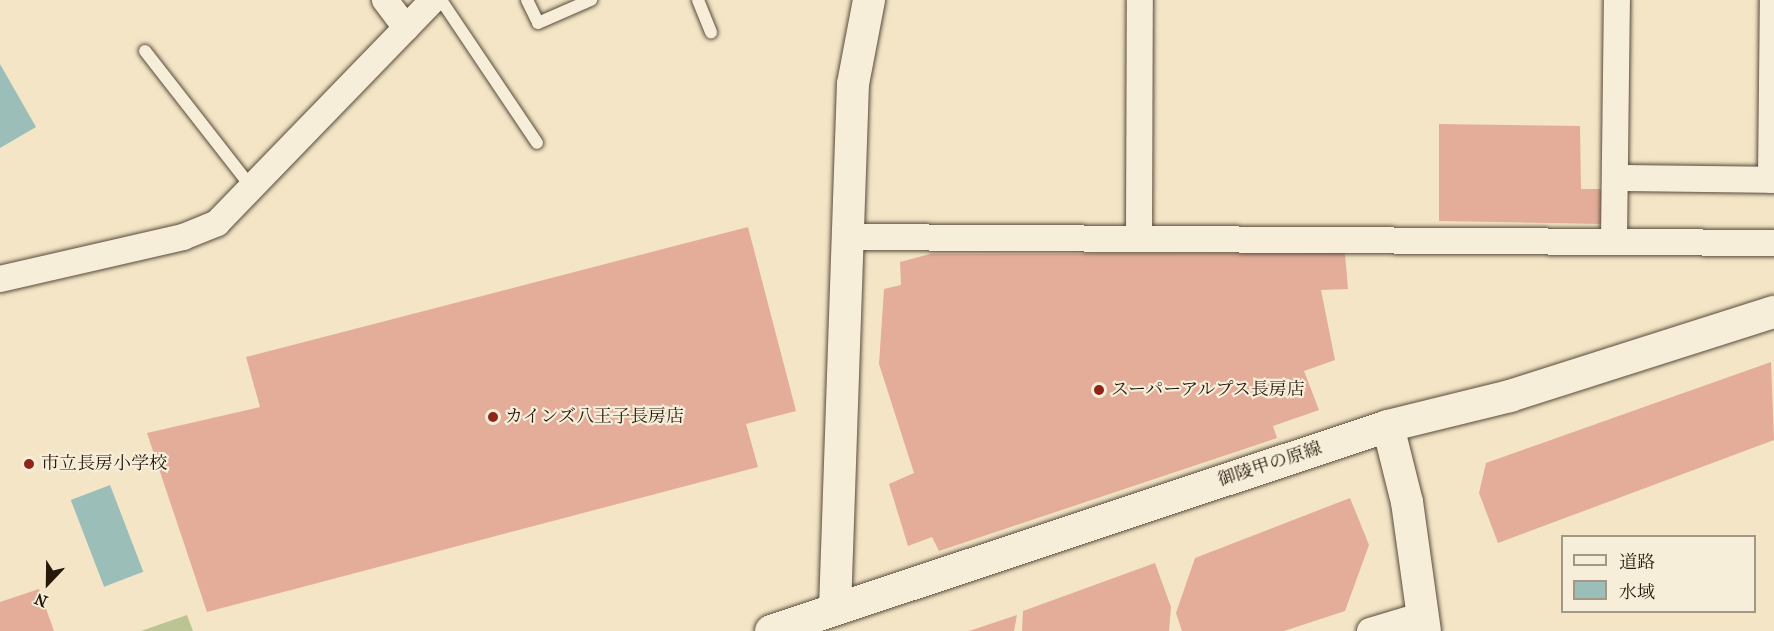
<!DOCTYPE html>
<meta charset="utf-8">
<style>
body{margin:0}
#map{position:relative;width:1774px;height:631px;overflow:hidden;background:#f3e5c6;font-family:"IM FELL French Canon","Noto Serif JP",serif}
div>[style]{position:absolute}
.green>*{inset:0;background:#bcc494}
.water>*{inset:0;background:#9bbfb8;transform-origin:0 0}
.building>*{inset:0;background:#e3ad9a}
.roads{filter:drop-shadow(0 0 2px #594b3a) drop-shadow(0 0 2px #594b3a)}
.service>*{height:12px;margin:-6px;padding:0 6px;transform-origin:6px;border-radius:6px;background:#f7eeda}
.minor>*{height:26px;margin:-13px;padding:0 13px;transform-origin:13px;border-radius:13px;background:#f7eeda}
.tertiary>*{height:32px;margin:-16px;padding:0 16px;transform-origin:16px;border-radius:16px;background:#f7eeda}
.dots>*{width:16px;height:16px;translate:-50% -50%;box-sizing:border-box;border:3px solid #f7eeda;border-radius:50%}
span{translate:-50% -50%;white-space:nowrap;text-align:center;line-height:1.15;-webkit-text-stroke:4.5px #f7eeda;paint-order:stroke}
.poi-label{font-size:18px;color:#26180c}
.left{translate:0 -50%;text-align:left}
.street-label{font-size:18px;color:#26180c}
.legend{position:absolute;left:1561px;top:535px;width:195px;height:78px;box-sizing:border-box;background:#f7eeda;border:2px solid #a39888;margin:0;padding:8px 10px;list-style:none;font-size:18px;color:#26180c}
.legend li{display:flex;align-items:center;gap:12px;height:30px}
.legend b{width:30px;border:2px solid #a39888}
.north{position:absolute;left:18px;top:553px;width:60px;height:60px;-webkit-text-stroke:4px #f7eeda;paint-order:stroke;rotate:202deg;font-size:16px;font-weight:700;line-height:24px;text-align:center;color:#26180c}
.north::after{content:'';display:block;margin:auto;width:21px;height:27px;background:#26180c;clip-path:polygon(50% 0,100% 100%,50% 72%,0 100%)}
</style>
<div id="map">
<div class="green">
<i style="clip-path:polygon(187px 615px,193px 631px,141px 631px)"></i>
</div>
<div class="water">
<i style="clip-path:polygon(0 64px,36px 127px,0 148px)"></i>
<i style="left:110px;top:485px;width:93px;height:42px;rotate:69deg"></i>
</div>
<div class="building">
<i style="clip-path:polygon(1439px 124px,1580px 126px,1581px 189px,1603px 189px,1603px 224px,1439px 221px)"></i>
<i style="clip-path:polygon(748px 227px,796px 411px,746px 424px,758px 467px,207px 612px,147px 433px,260px 407px,246px 357px)"></i>
<i style="clip-path:polygon(1345px 253px,1348px 289px,1321px 290px,1335px 360px,1304px 371px,1319px 410px,1273px 426px,1277px 438px,939px 551px,932px 537px,908px 546px,889px 484px,914px 473px,879px 364px,884px 289px,901px 285px,900px 262px,930px 254px)"></i>
<i style="clip-path:polygon(1771px 362px,1774px 440px,1498px 543px,1479px 493px,1486px 463px)"></i>
<i style="clip-path:polygon(1350px 498px,1369px 545px,1345px 611px,1284px 631px,1182px 631px,1176px 613px,1195px 558px)"></i>
<i style="clip-path:polygon(1155px 563px,1171px 607px,1169px 631px,1022px 631px,1023px 611px)"></i>
<i style="clip-path:polygon(39px 589px,54px 631px,0 631px,0 602px)"></i>
<i style="clip-path:polygon(1017px 615px,1014px 631px,969px 631px)"></i>
</div>
<div class="roads">
<div class="service">
<i style="left:441px;top:0;width:172px;rotate:56.1deg"></i>
<i style="left:527px;top:0;width:25px;rotate:64deg"></i>
<i style="left:538px;top:23px;width:58px;rotate:-23.5deg"></i>
<i style="left:698px;top:0;width:35px;rotate:68deg"></i>
<i style="left:145px;top:51px;width:174px;rotate:52deg"></i>
</div>
<div class="minor">
<i style="left:385px;top:0;width:35px;rotate:53deg"></i>
<i style="left:1616px;top:178px;width:158px;rotate:0.7deg"></i>
<i style="left:1771px;top:180px;width:180px;rotate:-89.4deg"></i>
<i style="left:1139px;top:236px;width:236px;rotate:-89.8deg"></i>
<i style="left:850px;top:237px;width:924px;rotate:0.37deg"></i>
<i style="left:1614px;top:239px;width:239px;rotate:-89.3deg"></i>
<i style="left:0;top:279px;width:188px;rotate:-12.9deg"></i>
<i style="left:183px;top:237px;width:37px;rotate:-22deg"></i>
<i style="left:217px;top:223px;width:310px;rotate:-45.9deg"></i>
<i style="left:1370px;top:631px;width:55px;rotate:-16.8deg"></i>
</div>
<div class="tertiary">
<i style="left:1388px;top:426px;width:78px;rotate:76deg"></i>
<i style="left:1407px;top:502px;width:130px;rotate:82.1deg"></i>
<i style="left:835px;top:609px;width:525px;rotate:-88.04deg"></i>
<i style="left:853px;top:84px;width:86px;rotate:-79.2deg"></i>
<i style="left:771px;top:631px;width:650px;rotate:-18.38deg"></i>
<i style="left:1388px;top:426px;width:126px;rotate:-13.8deg"></i>
<i style="left:1510px;top:396px;width:277px;rotate:-17.7deg"></i>
</div>
</div>
<div class="dots">
<i style="left:1099px;top:390px;background:#8f2418"></i>
<i style="left:493px;top:417px;background:#8f2418"></i>
<i style="left:29px;top:464px;background:#8f2418"></i>
</div>
<div class="poi-label">
<span class="left" style="left:1111px;top:390px">スーパーアルプス長房店</span>
<span class="left" style="left:505px;top:417px">カインズ八王子長房店</span>
<span class="left" style="left:41px;top:464px">市立長房小学校</span>
</div>
<div class="street-label">
<span style="left:1270px;top:465px;rotate:-18deg">御陵甲の原線</span>
</div>
<ul class="legend">
<li><b style="height:8px;background:#f7eeda"></b>道路</li>
<li><b style="height:16px;background:#9bbfb8"></b>水域</li>
</ul>
<div class="north">N</div>
</div>
